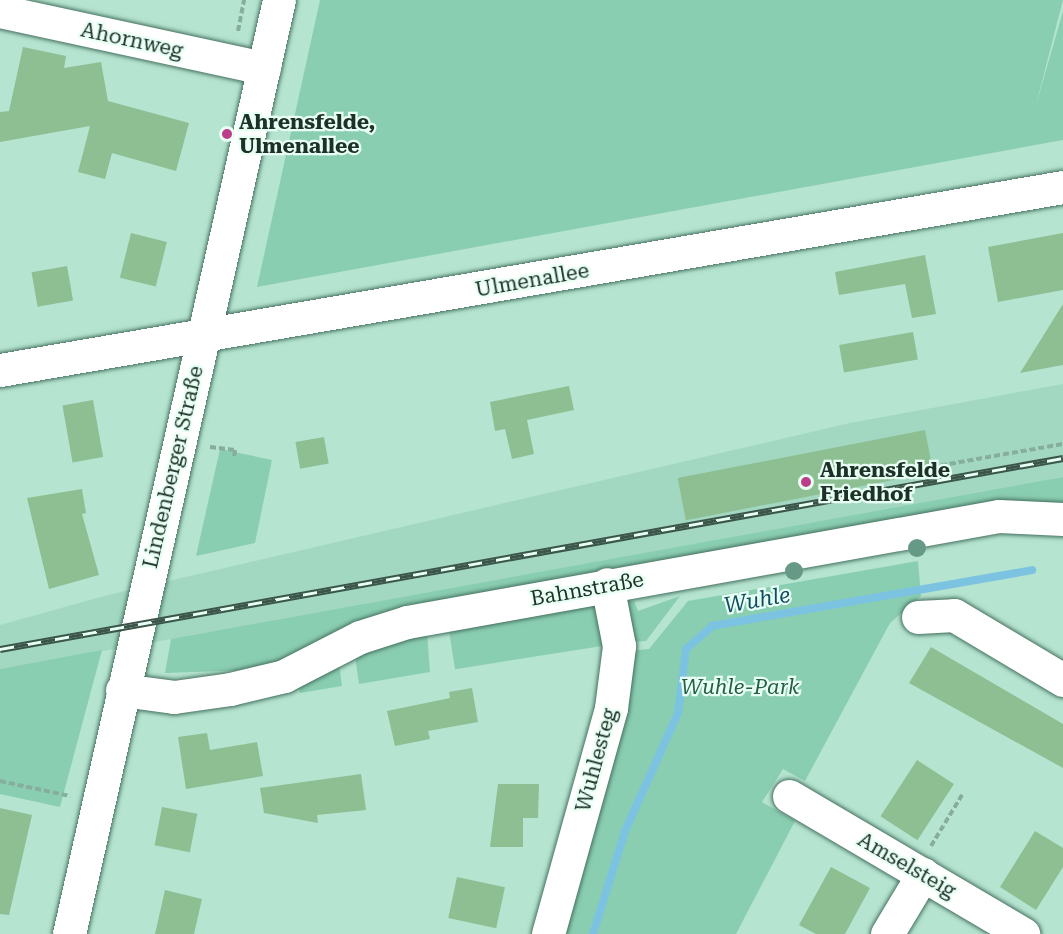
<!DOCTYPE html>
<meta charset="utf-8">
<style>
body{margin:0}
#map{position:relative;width:1063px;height:934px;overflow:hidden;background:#b5e4d0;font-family:"Roboto Serif",serif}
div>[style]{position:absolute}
.built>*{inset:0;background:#a2d8c2}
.green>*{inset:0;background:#8aceb2;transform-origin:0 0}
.stream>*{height:8px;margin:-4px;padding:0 4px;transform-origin:4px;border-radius:4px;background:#7cc3e1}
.building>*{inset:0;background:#8ebf92;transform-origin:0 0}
.path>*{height:4px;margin-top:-2px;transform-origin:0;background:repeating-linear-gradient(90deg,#86ad9d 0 6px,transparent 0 9px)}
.roads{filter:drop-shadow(0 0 2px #467160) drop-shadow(0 0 2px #467160)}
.minor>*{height:33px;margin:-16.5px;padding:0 16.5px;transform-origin:16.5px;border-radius:16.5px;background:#fff}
.tertiary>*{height:33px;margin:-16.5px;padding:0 16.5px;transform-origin:16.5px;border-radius:16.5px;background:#fff}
.rail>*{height:7px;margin-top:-3.5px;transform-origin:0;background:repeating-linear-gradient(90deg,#e8fff4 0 14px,#3c554a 0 28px);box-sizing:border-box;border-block:2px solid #3c554a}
.trees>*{width:18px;height:18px;margin:-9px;border-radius:50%;background:#669a86}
.dots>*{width:16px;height:16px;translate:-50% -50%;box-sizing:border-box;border:3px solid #e8fff4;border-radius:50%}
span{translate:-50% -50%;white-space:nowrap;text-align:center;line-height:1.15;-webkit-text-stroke:4.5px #e8fff4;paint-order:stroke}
.street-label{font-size:21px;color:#1e3129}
.poi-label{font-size:21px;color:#1e3129;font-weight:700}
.left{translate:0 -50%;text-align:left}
.park-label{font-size:21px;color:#265d49;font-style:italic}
.water-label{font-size:22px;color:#0f4b61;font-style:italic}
</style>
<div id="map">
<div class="built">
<i style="clip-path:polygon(1063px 384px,1063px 477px,691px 548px,0 669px,0 625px,108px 595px,850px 423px)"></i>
</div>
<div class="green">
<i style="clip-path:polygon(320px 0,1063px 0,1036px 105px,1063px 11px,1063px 140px,257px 287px)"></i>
<i style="clip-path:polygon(220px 449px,272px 460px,255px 543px,196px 556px)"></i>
<i style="clip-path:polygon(1063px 477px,1063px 507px,249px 670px,165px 673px,171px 639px)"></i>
<i style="clip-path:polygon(918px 561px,921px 596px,890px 623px,805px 781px,783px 769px,762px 802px,795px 821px,736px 934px,560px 934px,628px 651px,649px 649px,688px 601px)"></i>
<i style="clip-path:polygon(680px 596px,646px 641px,630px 642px,626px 602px,634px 601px,638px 611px)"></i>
<i style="left:598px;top:600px;width:46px;height:152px;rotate:81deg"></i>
<i style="clip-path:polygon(427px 633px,430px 672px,359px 684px,355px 656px)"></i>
<i style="clip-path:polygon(102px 650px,60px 807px,0 794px,0 669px)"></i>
<i style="clip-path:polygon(339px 664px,342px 686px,300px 693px,297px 681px)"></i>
</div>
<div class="stream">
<i style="left:593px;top:934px;width:108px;rotate:-72.7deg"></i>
<i style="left:625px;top:831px;width:129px;rotate:-65.8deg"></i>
<i style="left:678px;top:713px;width:64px;rotate:-82.9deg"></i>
<i style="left:686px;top:649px;width:35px;rotate:-41deg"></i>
<i style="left:712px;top:626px;width:325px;rotate:-9.9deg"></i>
</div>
<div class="building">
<i style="clip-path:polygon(23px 47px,66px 56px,64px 68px,101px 62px,108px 101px,189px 123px,176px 171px,112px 153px,105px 179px,78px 172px,90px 126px,0 142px,0 112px,9px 111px)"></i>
<i style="left:131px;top:233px;width:37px;height:46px;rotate:14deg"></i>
<i style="clip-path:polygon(1063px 233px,1063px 290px,998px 302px,988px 247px)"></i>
<i style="clip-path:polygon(925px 255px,936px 314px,912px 318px,905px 284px,839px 295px,835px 272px)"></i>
<i style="left:67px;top:266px;width:35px;height:36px;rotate:80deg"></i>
<i style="clip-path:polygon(1063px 304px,1063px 365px,1020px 373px)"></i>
<i style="left:913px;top:332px;width:28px;height:75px;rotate:80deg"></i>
<i style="clip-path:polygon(569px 386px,574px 410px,527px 420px,534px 454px,512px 459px,505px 429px,495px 431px,490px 402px)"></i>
<i style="left:93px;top:400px;width:58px;height:31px;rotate:80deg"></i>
<i style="left:925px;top:430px;width:43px;height:252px;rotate:79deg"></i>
<i style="left:324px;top:437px;width:27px;height:29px;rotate:80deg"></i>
<i style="clip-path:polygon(82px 489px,86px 513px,82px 514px,99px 575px,49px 589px,27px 498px)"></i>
<i style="clip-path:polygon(931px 647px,1063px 724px,1063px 768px,909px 683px)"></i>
<i style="clip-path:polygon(472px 688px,478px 722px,428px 731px,430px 739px,395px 746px,387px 711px,450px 698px,449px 692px)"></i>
<i style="clip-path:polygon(207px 733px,210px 750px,257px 742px,263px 776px,186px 789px,178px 737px)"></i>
<i style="left:917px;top:760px;width:44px;height:67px;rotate:33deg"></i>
<i style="clip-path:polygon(361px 774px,366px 810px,317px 815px,318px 823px,264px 813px,260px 788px)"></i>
<i style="clip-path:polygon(498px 784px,539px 784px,538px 818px,523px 818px,523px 847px,490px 847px)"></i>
<i style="left:162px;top:807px;width:36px;height:39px;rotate:11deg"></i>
<i style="clip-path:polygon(0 808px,32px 815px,9px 915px,0 914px)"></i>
<i style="clip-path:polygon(1035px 831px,1063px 848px,1063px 867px,1036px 910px,1000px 887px)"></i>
<i style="clip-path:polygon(831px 867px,870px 888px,845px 934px,816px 934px,799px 925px)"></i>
<i style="left:457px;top:877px;width:49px;height:42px;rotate:12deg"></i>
<i style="clip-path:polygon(165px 890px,202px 899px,194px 934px,155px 934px)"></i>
</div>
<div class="path">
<i style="left:238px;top:31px;width:32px;rotate:-79deg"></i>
<i style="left:210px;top:447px;width:25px;rotate:7deg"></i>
<i style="left:235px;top:450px;width:7px;rotate:98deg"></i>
<i style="left:932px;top:467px;width:133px;rotate:-10deg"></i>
<i style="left:0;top:781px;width:72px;rotate:12.1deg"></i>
<i style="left:931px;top:846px;width:60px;rotate:-58.7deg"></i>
</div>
<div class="roads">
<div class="minor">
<i style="left:0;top:11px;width:270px;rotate:12.2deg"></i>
<i style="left:0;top:370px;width:1079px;rotate:-9.77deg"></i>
<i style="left:918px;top:617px;width:36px;rotate:-3deg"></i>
<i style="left:954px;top:615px;width:127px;rotate:30.8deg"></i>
<i style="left:122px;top:690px;width:52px;rotate:7.7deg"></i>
<i style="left:174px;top:697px;width:57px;rotate:-8.1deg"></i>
<i style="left:230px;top:689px;width:56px;rotate:-13.5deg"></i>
<i style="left:284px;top:676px;width:85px;rotate:-27.2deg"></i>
<i style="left:360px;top:637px;width:49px;rotate:-17.7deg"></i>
<i style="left:407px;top:622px;width:601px;rotate:-10.15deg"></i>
<i style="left:999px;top:516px;width:64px;rotate:2.7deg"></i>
<i style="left:789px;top:796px;width:272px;rotate:30.5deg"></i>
<i style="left:548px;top:934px;width:235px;rotate:-74.4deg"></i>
<i style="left:611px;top:708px;width:63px;rotate:-82.6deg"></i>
<i style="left:619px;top:646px;width:63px;rotate:-101deg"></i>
<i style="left:887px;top:934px;width:70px;rotate:-59deg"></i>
</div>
<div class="tertiary">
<i style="left:69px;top:934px;width:957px;rotate:-77.33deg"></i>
</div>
</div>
<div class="rail">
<i style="left:0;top:649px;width:1080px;rotate:-10.19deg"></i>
</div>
<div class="trees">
<i style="left:917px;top:548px"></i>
<i style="left:794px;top:571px"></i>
</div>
<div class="dots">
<i style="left:227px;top:134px;background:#bc3e8b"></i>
<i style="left:806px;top:482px;background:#bc3e8b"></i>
</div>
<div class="street-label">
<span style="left:132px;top:40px;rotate:12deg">Ahornweg</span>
<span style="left:532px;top:280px;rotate:-10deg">Ulmenallee</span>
<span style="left:173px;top:467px;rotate:-77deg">Lindenberger Straße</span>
<span style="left:587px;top:589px;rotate:-10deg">Bahnstraße</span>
<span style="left:596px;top:760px;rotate:-75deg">Wuhlesteg</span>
<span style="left:907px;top:865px;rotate:30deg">Amselsteig</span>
</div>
<div class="poi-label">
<span class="left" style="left:239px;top:134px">Ahrensfelde,<br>Ulmenallee</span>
<span class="left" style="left:820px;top:482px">Ahrensfelde<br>Friedhof</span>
</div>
<div class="park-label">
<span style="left:740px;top:687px">Wuhle-Park</span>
</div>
<div class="water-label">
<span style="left:757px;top:600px;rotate:-10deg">Wuhle</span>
</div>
</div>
